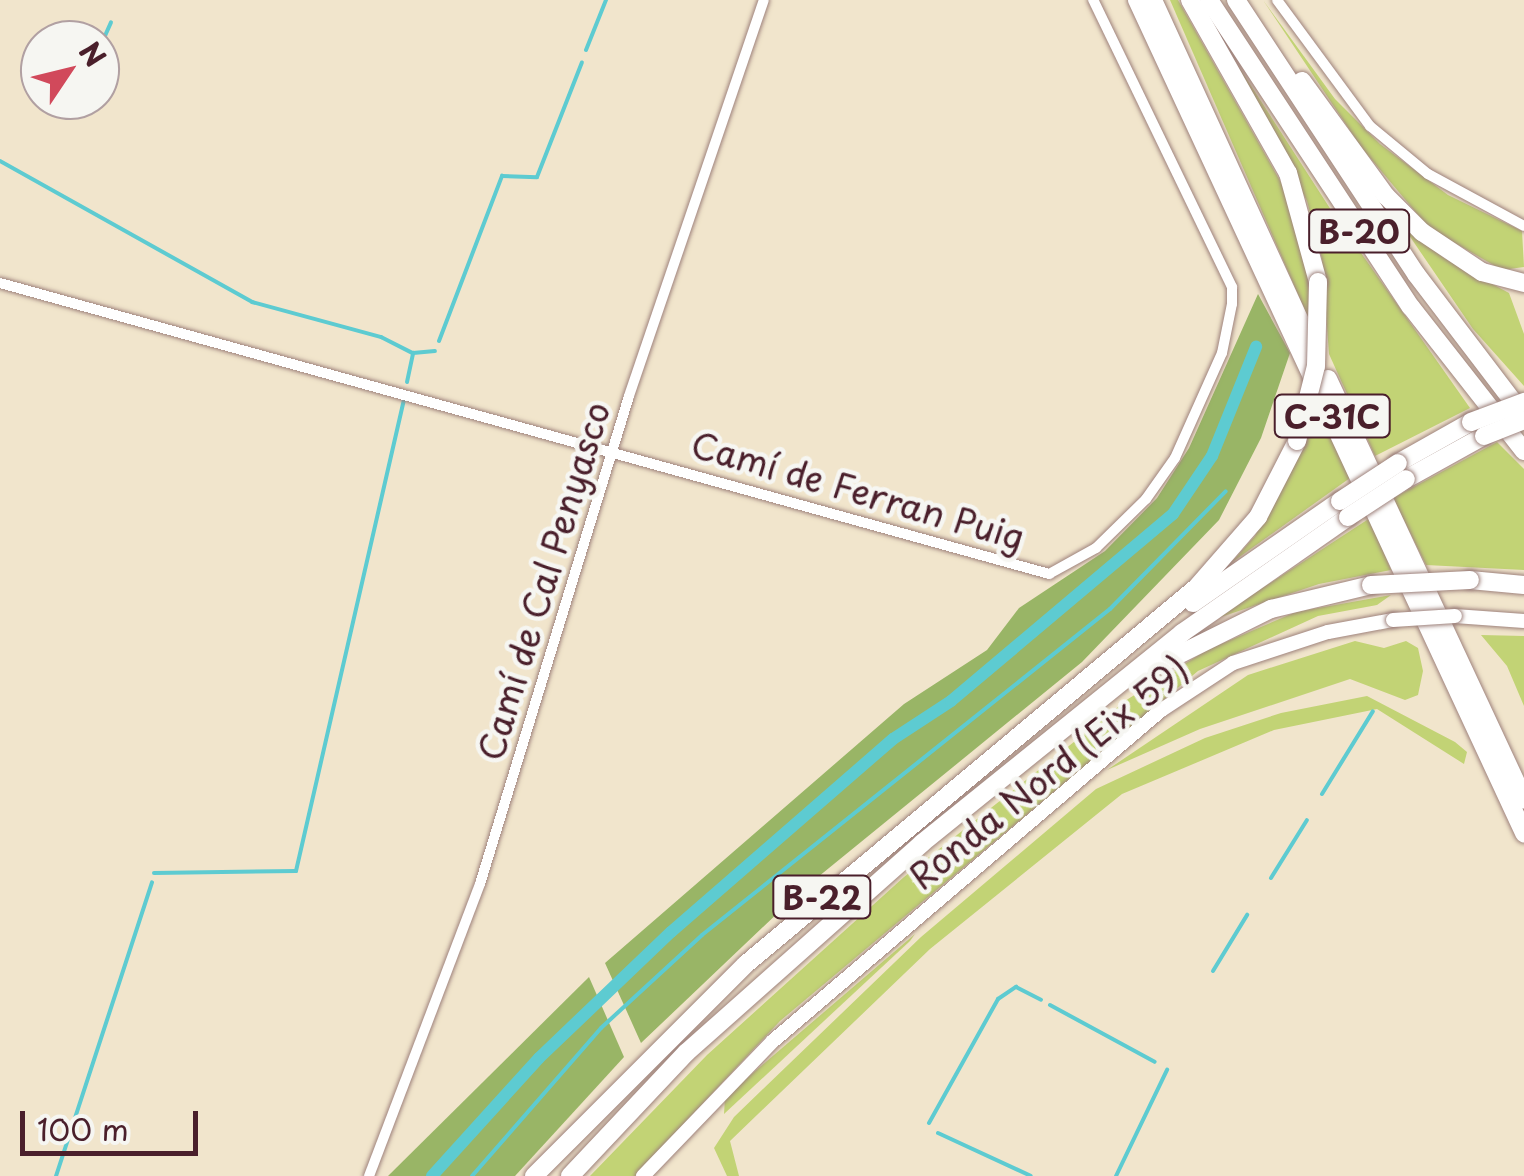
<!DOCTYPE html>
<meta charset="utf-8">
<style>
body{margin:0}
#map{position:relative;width:1524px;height:1176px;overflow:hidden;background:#f1e5cc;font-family:"Playpen Sans",sans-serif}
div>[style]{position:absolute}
.green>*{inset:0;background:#c2d375}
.forest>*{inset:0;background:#99b566}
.stream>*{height:4px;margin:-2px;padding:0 2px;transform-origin:2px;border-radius:2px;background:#5dcbd1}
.canal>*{height:12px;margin:-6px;padding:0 6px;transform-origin:6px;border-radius:6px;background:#5dcbd1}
.roads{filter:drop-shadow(0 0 2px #9e827c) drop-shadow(0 0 2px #9e827c)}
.street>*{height:10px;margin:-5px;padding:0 5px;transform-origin:5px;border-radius:5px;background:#fff}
.secondary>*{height:14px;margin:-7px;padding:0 7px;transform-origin:7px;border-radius:7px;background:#fff}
.highway>*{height:18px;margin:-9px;padding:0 9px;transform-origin:9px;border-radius:9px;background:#fff}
.bridges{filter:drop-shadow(0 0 2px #9e827c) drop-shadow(0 0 2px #9e827c)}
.secondary-bridge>*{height:14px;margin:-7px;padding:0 7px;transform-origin:7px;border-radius:7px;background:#fff}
.highway-bridge>*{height:18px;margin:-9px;padding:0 9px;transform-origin:9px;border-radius:9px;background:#fff}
span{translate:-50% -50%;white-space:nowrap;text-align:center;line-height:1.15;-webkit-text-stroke:9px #f6f6f2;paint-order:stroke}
.shield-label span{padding:2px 8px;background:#f6f6f2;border:2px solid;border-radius:8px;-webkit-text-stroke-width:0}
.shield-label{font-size:32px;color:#4a1f2b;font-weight:700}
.street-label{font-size:35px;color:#4a1f2b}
.north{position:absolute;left:20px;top:20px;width:100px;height:100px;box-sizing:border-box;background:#f6f6f2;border:2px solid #b1a0a2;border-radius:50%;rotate:55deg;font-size:28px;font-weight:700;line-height:40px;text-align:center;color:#4a1f2b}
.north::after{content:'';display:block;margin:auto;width:35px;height:45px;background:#d1495b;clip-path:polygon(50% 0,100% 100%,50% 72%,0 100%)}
.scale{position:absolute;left:20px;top:1111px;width:178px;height:45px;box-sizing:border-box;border:5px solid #4a1f2b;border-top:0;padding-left:12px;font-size:30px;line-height:35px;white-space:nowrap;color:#4a1f2b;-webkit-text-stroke:8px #f6f6f2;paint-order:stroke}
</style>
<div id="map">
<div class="green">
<i style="clip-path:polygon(1170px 0,1178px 0,1292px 202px,1308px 278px,1310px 322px)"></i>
<i style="clip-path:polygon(1263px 0,1335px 99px,1380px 144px,1448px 195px,1522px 231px,1524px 267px,1502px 270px,1429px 228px,1361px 147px)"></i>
<i style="clip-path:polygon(1237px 64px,1333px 213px,1470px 408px,1375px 456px,1329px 354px,1322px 259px,1307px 201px)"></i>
<i style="clip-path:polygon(1400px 222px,1444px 258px,1509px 293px,1524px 334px,1524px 386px,1473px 329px)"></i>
<i style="clip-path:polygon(1317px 405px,1350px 478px,1231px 563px,1255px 536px)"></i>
<i style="clip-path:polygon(1497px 442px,1524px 469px,1524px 570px,1426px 565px,1393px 498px)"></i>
<i style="clip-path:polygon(1370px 518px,1391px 570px,1319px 584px,1215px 619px)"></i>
<i style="clip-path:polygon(1391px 595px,1377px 605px,1318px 616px,1198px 671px,780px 1021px,635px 1176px,590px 1176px,707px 1055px,904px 877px,1128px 699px,1207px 650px,1296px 612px)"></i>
<i style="clip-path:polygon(1481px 635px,1524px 636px,1524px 706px,1507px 666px)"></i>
<i style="clip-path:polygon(1355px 641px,1384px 648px,1406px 641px,1418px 648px,1423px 671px,1418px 695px,1405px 700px,1350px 679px,1200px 729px,1107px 770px,1248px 675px)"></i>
<i style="clip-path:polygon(1367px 696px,1455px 742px,1467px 752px,1464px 764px,1377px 709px,1274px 730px,1122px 794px,930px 949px,730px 1141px,739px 1176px,727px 1176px,714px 1148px,734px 1117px,921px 937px,1096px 789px,1205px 738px,1281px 713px)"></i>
<i style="clip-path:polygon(915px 934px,910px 941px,724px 1114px,725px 1097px)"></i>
</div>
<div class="forest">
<i style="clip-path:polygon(1258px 294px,1290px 353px,1261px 438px,1219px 520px,1082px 662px,802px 890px,641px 1043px,605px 963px,904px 704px,987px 650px,1019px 608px,1105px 551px,1157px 498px,1189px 448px)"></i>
<i style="clip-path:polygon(589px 977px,624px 1057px,515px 1176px,388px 1176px)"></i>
</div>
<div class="stream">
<i style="left:100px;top:47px;width:27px;rotate:-66deg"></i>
<i style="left:586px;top:50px;width:54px;rotate:-68.2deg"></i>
<i style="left:0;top:161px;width:289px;rotate:29.2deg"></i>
<i style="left:252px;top:302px;width:134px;rotate:15.2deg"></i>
<i style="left:381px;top:337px;width:35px;rotate:27deg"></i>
<i style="left:439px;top:341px;width:177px;rotate:-69.1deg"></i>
<i style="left:502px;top:176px;width:35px;rotate:2deg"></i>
<i style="left:537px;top:177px;width:123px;rotate:-68.6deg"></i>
<i style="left:407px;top:382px;width:30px;rotate:-78deg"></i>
<i style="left:413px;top:353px;width:22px;rotate:-5deg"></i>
<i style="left:1322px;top:794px;width:97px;rotate:-58.4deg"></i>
<i style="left:154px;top:873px;width:142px;rotate:-0.8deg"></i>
<i style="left:296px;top:871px;width:483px;rotate:-77.1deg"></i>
<i style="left:1271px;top:878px;width:68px;rotate:-58.2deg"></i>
<i style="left:1213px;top:971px;width:66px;rotate:-58.7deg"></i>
<i style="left:1050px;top:1005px;width:119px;rotate:28.5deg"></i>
<i style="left:929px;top:1123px;width:142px;rotate:-60.9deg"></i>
<i style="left:998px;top:999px;width:22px;rotate:-34deg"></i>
<i style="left:1016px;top:987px;width:28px;rotate:27deg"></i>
<i style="left:938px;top:1133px;width:102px;rotate:24.8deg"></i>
<i style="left:56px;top:1176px;width:309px;rotate:-71.9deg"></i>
<i style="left:472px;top:1176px;width:196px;rotate:-48.9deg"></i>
<i style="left:601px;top:1028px;width:137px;rotate:-42.6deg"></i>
<i style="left:702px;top:935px;width:522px;rotate:-38.63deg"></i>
<i style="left:1110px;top:609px;width:165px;rotate:-45.5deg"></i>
<i style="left:1116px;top:1176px;width:118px;rotate:-64.3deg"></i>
</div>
<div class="canal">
<i style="left:432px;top:1176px;width:159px;rotate:-47.8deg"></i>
<i style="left:539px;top:1058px;width:182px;rotate:-43.7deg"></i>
<i style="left:671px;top:932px;width:294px;rotate:-41deg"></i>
<i style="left:893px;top:739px;width:69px;rotate:-33.2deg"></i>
<i style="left:951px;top:701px;width:290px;rotate:-40.1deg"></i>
<i style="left:1173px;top:514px;width:70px;rotate:-56.1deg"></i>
<i style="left:1212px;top:456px;width:118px;rotate:-68deg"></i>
</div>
<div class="roads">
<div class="street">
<i style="left:1277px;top:0;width:157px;rotate:53.6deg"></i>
<i style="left:1370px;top:126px;width:75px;rotate:39.6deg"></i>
<i style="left:1428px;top:174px;width:109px;rotate:28.4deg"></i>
<i style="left:0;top:283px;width:1089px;rotate:15.5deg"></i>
<i style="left:1049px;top:574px;width:54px;rotate:-29deg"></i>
<i style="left:1096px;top:548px;width:70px;rotate:-44.4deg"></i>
<i style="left:1146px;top:499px;width:50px;rotate:-54.7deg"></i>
<i style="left:1175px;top:458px;width:115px;rotate:-65.9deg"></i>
<i style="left:1222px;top:353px;width:50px;rotate:-78.5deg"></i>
<i style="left:1232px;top:304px;width:17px;rotate:-90deg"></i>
<i style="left:1232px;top:287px;width:319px;rotate:-115.8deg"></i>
<i style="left:369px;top:1176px;width:312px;rotate:-69.2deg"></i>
<i style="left:480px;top:884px;width:510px;rotate:-73.02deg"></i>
<i style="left:629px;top:396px;width:418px;rotate:-71.2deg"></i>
</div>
<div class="secondary">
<i style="left:1455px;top:616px;width:69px;rotate:4.1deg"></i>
<i style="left:643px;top:1176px;width:187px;rotate:-46.1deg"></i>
<i style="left:773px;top:1041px;width:509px;rotate:-40.45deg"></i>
<i style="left:1160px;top:711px;width:87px;rotate:-33.3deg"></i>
<i style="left:1233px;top:663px;width:100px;rotate:-18.1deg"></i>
<i style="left:1328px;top:632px;width:66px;rotate:-10.5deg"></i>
</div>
<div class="highway">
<i style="left:1137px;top:0;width:919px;rotate:65.08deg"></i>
<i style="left:1153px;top:0;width:372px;rotate:65.4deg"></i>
<i style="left:1190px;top:0;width:199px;rotate:60.5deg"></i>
<i style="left:1288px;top:173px;width:113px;rotate:74.6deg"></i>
<i style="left:1209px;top:0;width:367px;rotate:56.7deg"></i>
<i style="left:1411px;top:307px;width:183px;rotate:51.9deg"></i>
<i style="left:1236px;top:0;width:328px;rotate:56.7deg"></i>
<i style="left:1416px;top:274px;width:178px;rotate:52.7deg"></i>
<i style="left:1302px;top:81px;width:142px;rotate:53.9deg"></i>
<i style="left:1386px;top:196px;width:51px;rotate:45deg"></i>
<i style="left:1422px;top:232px;width:72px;rotate:33.7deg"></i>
<i style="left:1482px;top:272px;width:43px;rotate:14.7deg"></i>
<i style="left:1328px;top:379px;width:464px;rotate:65deg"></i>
<i style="left:1398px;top:463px;width:84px;rotate:-29.3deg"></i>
<i style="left:1406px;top:479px;width:89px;rotate:-28.9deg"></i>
<i style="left:1470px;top:580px;width:54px;rotate:5.3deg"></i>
<i style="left:1193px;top:603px;width:179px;rotate:-34.8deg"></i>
<i style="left:1154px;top:667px;width:131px;rotate:-26.4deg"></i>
<i style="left:1271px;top:609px;width:103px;rotate:-13.5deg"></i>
<i style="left:534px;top:1176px;width:300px;rotate:-45deg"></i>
<i style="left:746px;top:964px;width:588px;rotate:-39.89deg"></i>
<i style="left:1197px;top:587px;width:93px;rotate:-48.9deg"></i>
<i style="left:1258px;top:517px;width:85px;rotate:-62.8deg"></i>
<i style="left:570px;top:1176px;width:170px;rotate:-46.7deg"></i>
<i style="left:687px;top:1052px;width:314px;rotate:-41.6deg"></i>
<i style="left:922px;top:843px;width:334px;rotate:-38.9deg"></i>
<i style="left:1182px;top:633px;width:203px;rotate:-34.9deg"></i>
</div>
</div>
<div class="bridges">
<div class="secondary-bridge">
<i style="left:1393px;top:620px;width:62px;rotate:-3.7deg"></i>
</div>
<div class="highway-bridge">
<i style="left:1471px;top:422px;width:57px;rotate:-20.7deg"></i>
<i style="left:1484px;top:436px;width:43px;rotate:-21.8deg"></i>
<i style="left:1297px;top:441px;width:77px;rotate:-75.8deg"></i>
<i style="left:1316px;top:366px;width:84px;rotate:-88.6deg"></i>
<i style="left:1340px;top:501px;width:69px;rotate:-33.2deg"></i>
<i style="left:1348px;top:517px;width:69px;rotate:-33.2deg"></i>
<i style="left:1371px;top:585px;width:99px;rotate:-2.9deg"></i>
</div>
</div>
<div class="shield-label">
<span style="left:1359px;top:231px">B-20</span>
<span style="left:1332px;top:416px">C-31C</span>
<span style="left:822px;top:897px">B-22</span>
</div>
<div class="street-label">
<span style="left:858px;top:490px;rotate:16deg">Camí de Ferran Puig</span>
<span style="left:543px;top:581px;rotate:-73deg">Camí de Cal Penyasco</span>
<span style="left:1048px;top:772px;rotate:-39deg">Ronda Nord (Eix 59)</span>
</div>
<div class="north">N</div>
<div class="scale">100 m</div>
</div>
